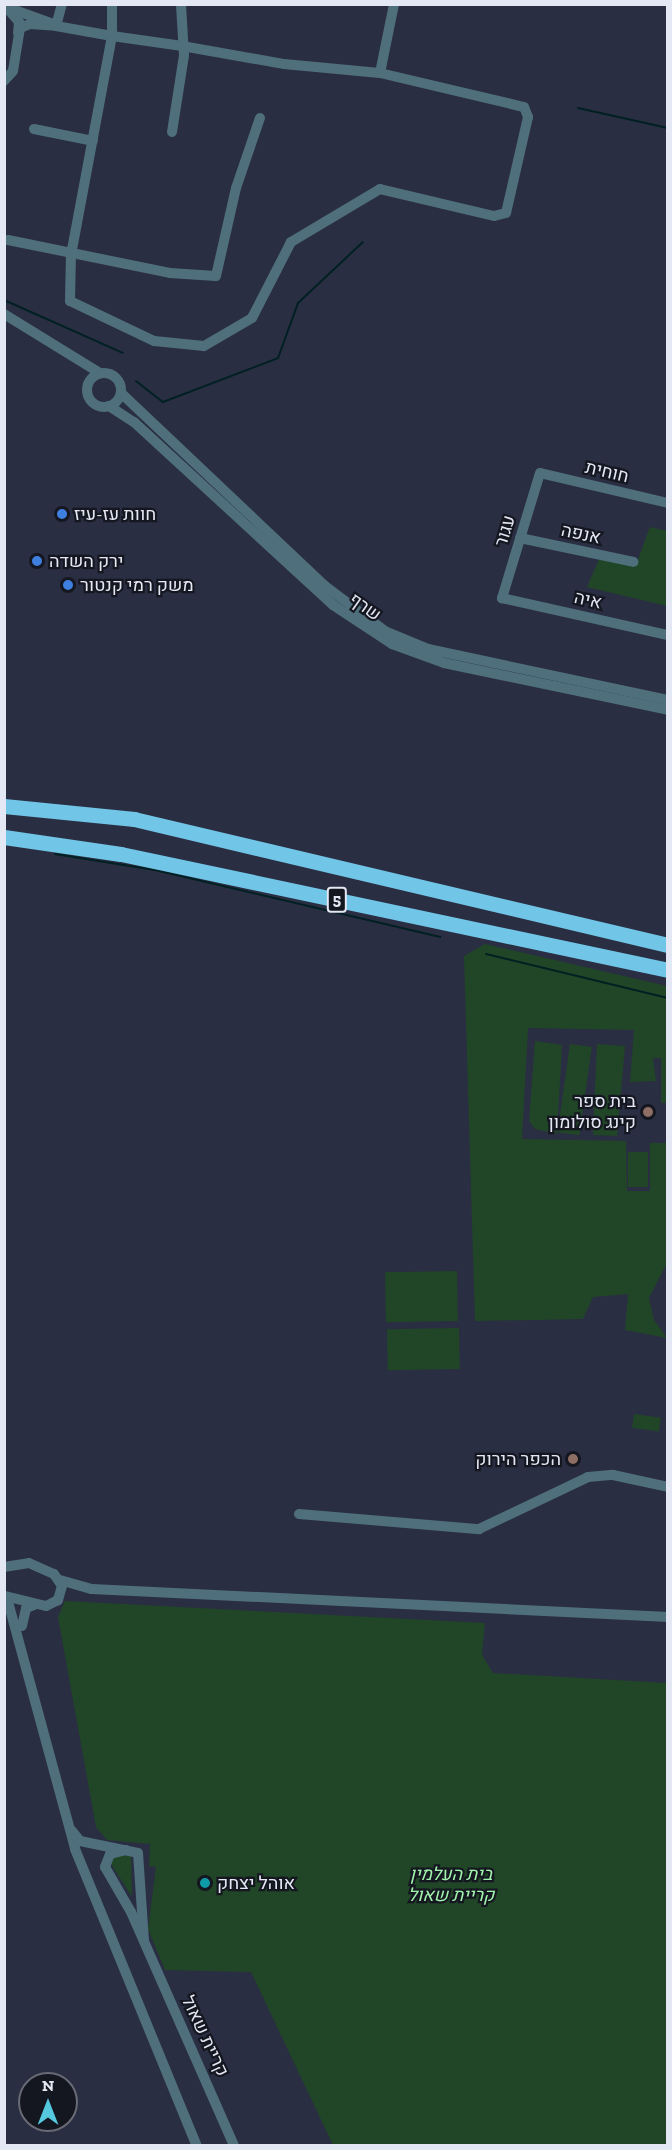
<!DOCTYPE html>
<meta charset="utf-8">
<style>
body{margin:0}
#map{position:relative;width:672px;height:2150px;overflow:hidden;background:#2a2e42;font-family:"Zilla Slab",Heebo,serif}
div>[style]{position:absolute}
.green>*{inset:0;background:#204627;transform-origin:0 0}
.stream>*{height:2px;margin:-1px;padding:0 1px;transform-origin:1px;border-radius:1px;background:#002023}
.minor>*{height:10px;margin:-5px;padding:0 5px;transform-origin:5px;border-radius:5px;background:#4f6f7c}
.minor>.ring{margin:-5px;padding:0;box-sizing:content-box;background:none;border:10px solid #4f6f7c;border-radius:50%}
.highway>*{height:15px;margin:-7.5px;padding:0 7.5px;transform-origin:7.5px;border-radius:7.5px;background:#71c5e7}
.dots>*{width:16px;height:16px;translate:-50% -50%;box-sizing:border-box;border:3px solid #151720;border-radius:50%}
span{translate:-50% -50%;white-space:nowrap;text-align:center;line-height:1.15;-webkit-text-stroke:4.5px #151720;paint-order:stroke}
.shield-label span{padding:2px 4px;background:#151720;border:2px solid;border-radius:4px;-webkit-text-stroke-width:0}
.shield-label{font-size:16px;color:#e4e7f4;font-weight:700}
.street-label{font-size:18px;color:#e4e7f4}
.poi-label{font-size:18px;color:#e4e7f4}
.left{translate:0 -50%;text-align:left}
.right{translate:-100% -50%;text-align:right}
.park-label{font-size:18px;color:#a1f4ae;font-style:italic}
.frame{position:absolute;inset:0;border:6px solid #e4e7f4;pointer-events:none}
.north{position:absolute;left:18px;top:2072px;width:60px;height:60px;box-sizing:border-box;background:#151720;border:2px solid #686a75;border-radius:50%;rotate:0deg;font-size:16px;font-weight:700;line-height:24px;text-align:center;color:#e4e7f4}
.north::after{content:'';display:block;margin:auto;width:21px;height:27px;background:#55cadf;clip-path:polygon(50% 0,100% 100%,50% 72%,0 100%)}
</style>
<div id="map">
<div class="green">
<i style="clip-path:polygon(650px 527px,667px 531px,667px 606px,587px 587px,600px 557px,636px 565px)"></i>
<i style="clip-path:polygon(485px 944px,667px 986px,667px 1103px,661px 1103px,661px 1058px,653px 1058px,656px 1081px,630px 1082px,634px 1030px,528px 1028px,522px 1139px,626px 1141px,627px 1191px,650px 1191px,650px 1143px,667px 1143px,667px 1263px,649px 1298px,654px 1320px,667px 1338px,625px 1330px,628px 1294px,593px 1297px,583px 1319px,475px 1321px,464px 956px)"></i>
<i style="clip-path:polygon(535px 1041px,562px 1045px,557px 1134px,535px 1129px,529px 1121px)"></i>
<i style="left:570px;top:1044px;width:22px;height:89px;rotate:8deg"></i>
<i style="clip-path:polygon(597px 1044px,625px 1046px,617px 1136px,593px 1135px)"></i>
<i style="left:628px;top:1152px;width:20px;height:35px"></i>
<i style="left:457px;top:1271px;width:50px;height:72px;rotate:89deg"></i>
<i style="left:459px;top:1328px;width:41px;height:72px;rotate:89deg"></i>
<i style="left:634px;top:1414px;width:27px;height:14px;rotate:8deg"></i>
<i style="clip-path:polygon(65px 1601px,485px 1623px,482px 1655px,493px 1673px,667px 1683px,667px 2145px,333px 2145px,251px 1972px,165px 1970px,148px 1929px,156px 1867px,149px 1866px,150px 1844px,107px 1840px,96px 1827px,58px 1617px)"></i>
<i style="clip-path:polygon(106px 1856px,131px 1856px,132px 1897px)"></i>
</div>
<div class="stream">
<i style="left:578px;top:108px;width:92px;rotate:12.5deg"></i>
<i style="left:4px;top:300px;width:130px;rotate:24deg"></i>
<i style="left:136px;top:381px;width:34px;rotate:38deg"></i>
<i style="left:163px;top:402px;width:123px;rotate:-20.9deg"></i>
<i style="left:278px;top:358px;width:59px;rotate:-70deg"></i>
<i style="left:298px;top:303px;width:89px;rotate:-43.2deg"></i>
<i style="left:55px;top:854px;width:101px;rotate:9.1deg"></i>
<i style="left:155px;top:870px;width:293px;rotate:13.2deg"></i>
<i style="left:486px;top:954px;width:187px;rotate:13.6deg"></i>
</div>
<div class="minor">
<i style="left:6px;top:7px;width:20px;rotate:49deg"></i>
<i style="left:19px;top:22px;width:11px;rotate:95deg"></i>
<i style="left:9px;top:8px;width:45px;rotate:19.7deg"></i>
<i style="left:56px;top:26px;width:23px;rotate:-75deg"></i>
<i style="left:380px;top:73px;width:70px;rotate:-78.5deg"></i>
<i style="left:4px;top:81px;width:13px;rotate:-48deg"></i>
<i style="left:13px;top:71px;width:44px;rotate:-80.8deg"></i>
<i style="left:20px;top:28px;width:11px;rotate:-22deg"></i>
<i style="left:30px;top:24px;width:26px;rotate:4deg"></i>
<i style="left:56px;top:26px;width:57px;rotate:10.1deg"></i>
<i style="left:112px;top:36px;width:71px;rotate:8.1deg"></i>
<i style="left:182px;top:46px;width:104px;rotate:10deg"></i>
<i style="left:284px;top:64px;width:96px;rotate:5.4deg"></i>
<i style="left:380px;top:73px;width:148px;rotate:13.3deg"></i>
<i style="left:524px;top:107px;width:11px;rotate:68deg"></i>
<i style="left:528px;top:117px;width:98px;rotate:102.9deg"></i>
<i style="left:506px;top:213px;width:12px;rotate:166deg"></i>
<i style="left:494px;top:216px;width:117px;rotate:-166.7deg"></i>
<i style="left:380px;top:189px;width:104px;rotate:149.2deg"></i>
<i style="left:291px;top:242px;width:85px;rotate:117.2deg"></i>
<i style="left:252px;top:318px;width:56px;rotate:149.7deg"></i>
<i style="left:204px;top:346px;width:50px;rotate:-174.3deg"></i>
<i style="left:154px;top:341px;width:93px;rotate:-154.5deg"></i>
<i style="left:70px;top:301px;width:46px;rotate:-88.8deg"></i>
<i style="left:71px;top:255px;width:223px;rotate:-79.4deg"></i>
<i style="left:112px;top:36px;width:32px;rotate:-90deg"></i>
<i style="left:34px;top:129px;width:60px;rotate:11.5deg"></i>
<i style="left:172px;top:132px;width:78px;rotate:-81.1deg"></i>
<i style="left:184px;top:55px;width:51px;rotate:-93.4deg"></i>
<i style="left:8px;top:240px;width:165px;rotate:11.5deg"></i>
<i style="left:170px;top:273px;width:46px;rotate:3.7deg"></i>
<i style="left:216px;top:276px;width:90px;rotate:-77.2deg"></i>
<i style="left:236px;top:188px;width:74px;rotate:-71.1deg"></i>
<i style="left:4px;top:314px;width:113px;rotate:31.6deg"></i>
<i class="ring" style="left:87px;top:373px;width:24px;height:24px"></i>
<i style="left:121px;top:393px;width:281px;rotate:43.4deg"></i>
<i style="left:325px;top:586px;width:75px;rotate:36.9deg"></i>
<i style="left:385px;top:631px;width:47px;rotate:22.7deg"></i>
<i style="left:428px;top:649px;width:245px;rotate:12deg"></i>
<i style="left:109px;top:406px;width:30px;rotate:33deg"></i>
<i style="left:134px;top:422px;width:270px;rotate:42.6deg"></i>
<i style="left:333px;top:605px;width:71px;rotate:33.5deg"></i>
<i style="left:392px;top:644px;width:55px;rotate:20.1deg"></i>
<i style="left:444px;top:663px;width:229px;rotate:11.8deg"></i>
<i style="left:668px;top:503px;width:131px;rotate:-166.8deg"></i>
<i style="left:540px;top:473px;width:131px;rotate:106.9deg"></i>
<i style="left:502px;top:598px;width:170px;rotate:12.6deg"></i>
<i style="left:520px;top:538px;width:116px;rotate:11.9deg"></i>
<i style="left:299px;top:1514px;width:181px;rotate:4.8deg"></i>
<i style="left:479px;top:1529px;width:121px;rotate:-25.5deg"></i>
<i style="left:588px;top:1477px;width:25px;rotate:-5deg"></i>
<i style="left:613px;top:1475px;width:56px;rotate:12.3deg"></i>
<i style="left:4px;top:1567px;width:25px;rotate:-9deg"></i>
<i style="left:29px;top:1563px;width:27px;rotate:24deg"></i>
<i style="left:54px;top:1574px;width:14px;rotate:56deg"></i>
<i style="left:62px;top:1586px;width:15px;rotate:106deg"></i>
<i style="left:58px;top:1600px;width:13px;rotate:153deg"></i>
<i style="left:46px;top:1606px;width:42px;rotate:-166.3deg"></i>
<i style="left:60px;top:1580px;width:33px;rotate:16deg"></i>
<i style="left:92px;top:1589px;width:577px;rotate:2.78deg"></i>
<i style="left:7px;top:1598px;width:260px;rotate:74.8deg"></i>
<i style="left:75px;top:1849px;width:321px;rotate:67.7deg"></i>
<i style="left:22px;top:1626px;width:18px;rotate:-77deg"></i>
<i style="left:26px;top:1608px;width:9px;rotate:-21deg"></i>
<i style="left:72px;top:1831px;width:13px;rotate:51deg"></i>
<i style="left:80px;top:1841px;width:59px;rotate:11.7deg"></i>
<i style="left:138px;top:1853px;width:88px;rotate:86.1deg"></i>
<i style="left:126px;top:1850px;width:16px;rotate:166deg"></i>
<i style="left:110px;top:1854px;width:14px;rotate:111deg"></i>
<i style="left:105px;top:1867px;width:52px;rotate:60deg"></i>
<i style="left:131px;top:1912px;width:256px;rotate:66.2deg"></i>
</div>
<div class="highway">
<i style="left:4px;top:806px;width:131px;rotate:5.7deg"></i>
<i style="left:134px;top:819px;width:549px;rotate:13.28deg"></i>
<i style="left:4px;top:837px;width:118px;rotate:8.3deg"></i>
<i style="left:121px;top:854px;width:559px;rotate:11.97deg"></i>
</div>
<div class="dots">
<i style="left:62px;top:514px;background:#3f7fe0"></i>
<i style="left:37px;top:561px;background:#3f7fe0"></i>
<i style="left:68px;top:585px;background:#3f7fe0"></i>
<i style="left:648px;top:1112px;background:#8d6e63"></i>
<i style="left:573px;top:1459px;background:#8d6e63"></i>
<i style="left:205px;top:1883px;background:#0f9aa8"></i>
</div>
<div class="shield-label">
<span style="left:337px;top:900px">5</span>
</div>
<div class="street-label">
<span style="left:607px;top:472px;rotate:13deg">חוחית</span>
<span style="left:505px;top:531px;rotate:-73deg">עגור</span>
<span style="left:581px;top:534px;rotate:12deg">אנפה</span>
<span style="left:588px;top:600px;rotate:13deg">איה</span>
<span style="left:365px;top:607px;rotate:35deg">שרף</span>
<span style="left:205px;top:2036px;rotate:65deg">קריית שאול</span>
</div>
<div class="poi-label">
<span class="left" style="left:74px;top:514px">חוות עז-עיז</span>
<span class="left" style="left:49px;top:561px">ירק השדה</span>
<span class="left" style="left:80px;top:585px">משק רמי קנטור</span>
<span class="right" style="left:636px;top:1112px">בית ספר<br>קינג סולומון</span>
<span class="right" style="left:561px;top:1459px">הכפר הירוק</span>
<span class="left" style="left:217px;top:1883px">אוהל יצחק</span>
</div>
<div class="park-label">
<span style="left:451px;top:1885px">בית העלמין<br>קריית שאול</span>
</div>
<div class="frame"></div>
<div class="north">N</div>
</div>
